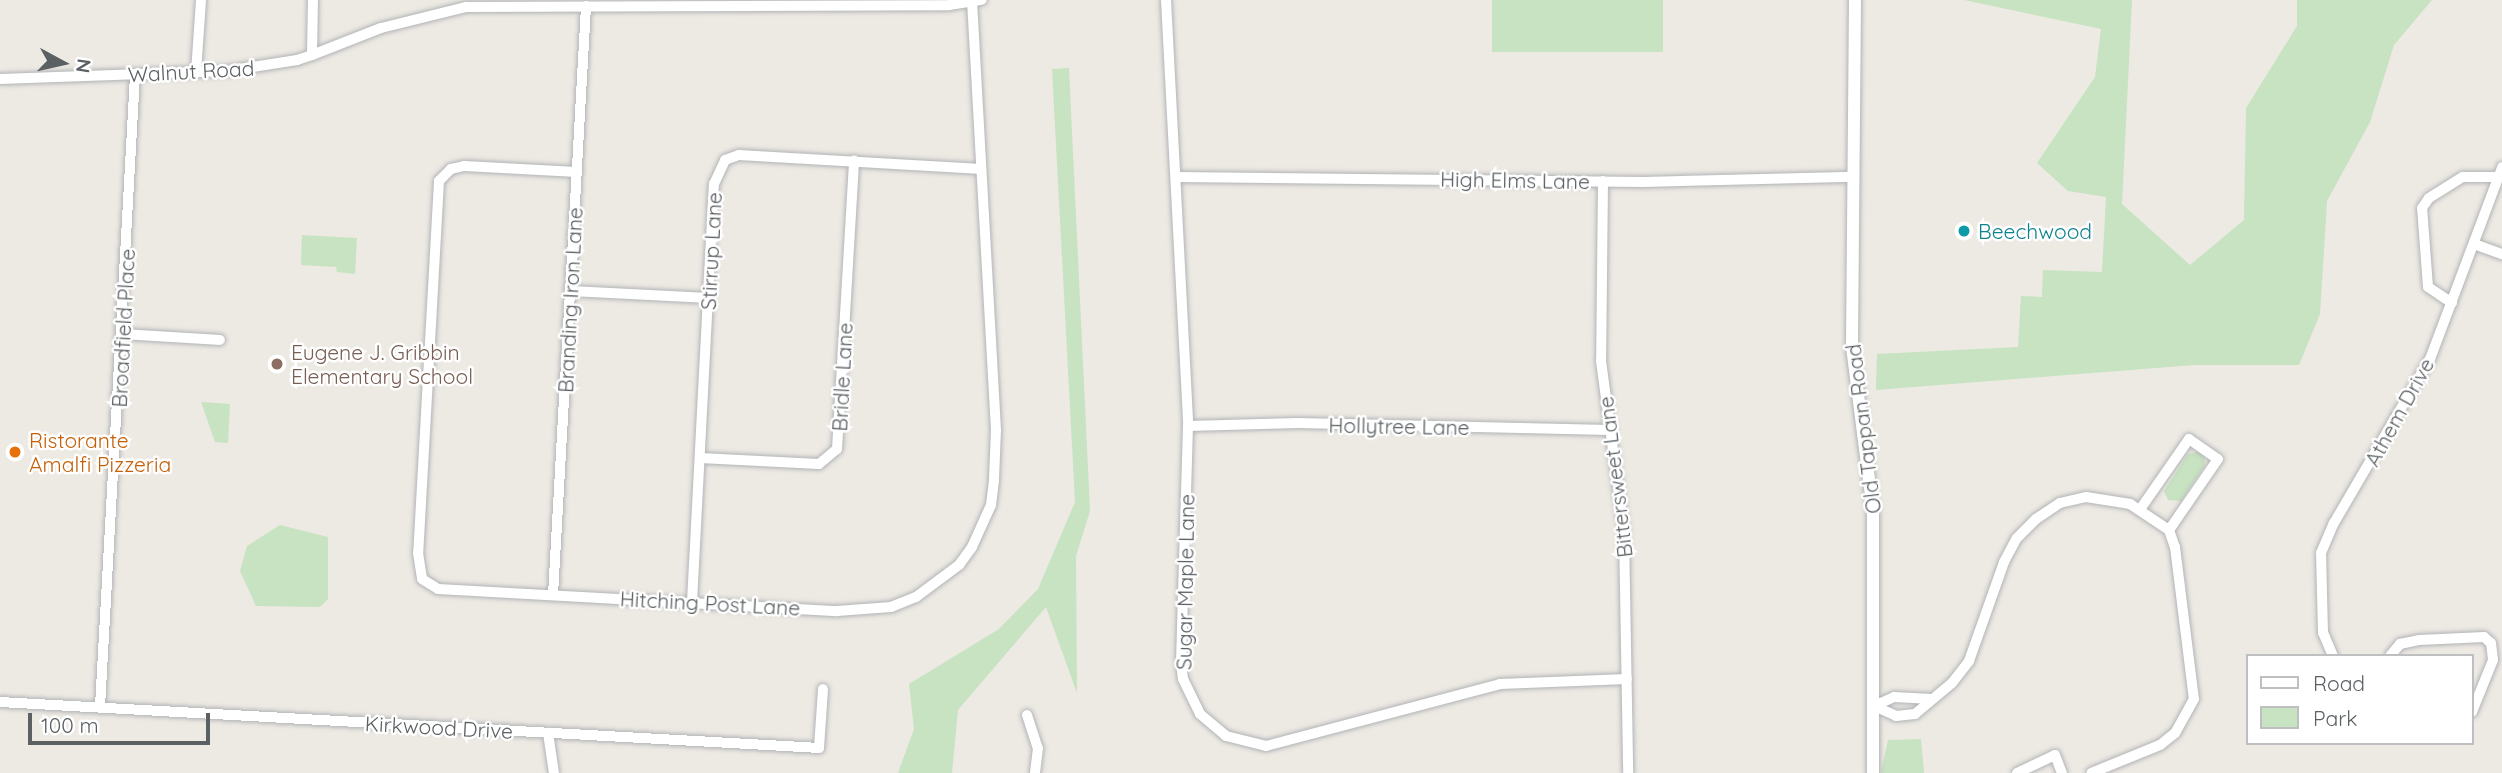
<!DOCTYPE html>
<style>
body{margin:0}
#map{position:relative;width:2502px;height:773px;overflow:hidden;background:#ede9e3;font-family:Quicksand,sans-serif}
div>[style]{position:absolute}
.green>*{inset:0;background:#c7e3c1;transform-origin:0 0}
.roads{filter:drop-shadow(0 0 2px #b1b4b7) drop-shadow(0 0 2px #b1b4b7)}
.minor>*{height:10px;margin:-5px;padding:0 5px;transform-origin:5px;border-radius:5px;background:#fff}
.tertiary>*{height:12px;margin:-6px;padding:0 6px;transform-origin:6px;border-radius:6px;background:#fff}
.dots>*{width:19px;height:19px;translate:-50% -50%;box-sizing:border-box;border:4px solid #fff;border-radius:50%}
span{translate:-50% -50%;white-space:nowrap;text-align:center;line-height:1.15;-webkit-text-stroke:5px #fff;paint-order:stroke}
.street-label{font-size:21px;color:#5b6063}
.culture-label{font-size:21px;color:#0d838f}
.left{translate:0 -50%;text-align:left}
.education-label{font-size:21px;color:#785e54}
.food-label{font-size:21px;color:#c56008}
.legend{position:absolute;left:2246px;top:654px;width:228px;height:91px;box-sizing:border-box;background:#fff;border:2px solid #bdbfc1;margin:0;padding:9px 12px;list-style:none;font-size:21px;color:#5b6063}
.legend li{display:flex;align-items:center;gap:14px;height:35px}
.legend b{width:35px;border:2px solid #bdbfc1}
.north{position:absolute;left:28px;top:28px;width:70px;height:70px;-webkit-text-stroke:5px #fff;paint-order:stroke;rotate:98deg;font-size:19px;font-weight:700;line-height:28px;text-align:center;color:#5b6063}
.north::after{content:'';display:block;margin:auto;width:24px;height:32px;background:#5b6063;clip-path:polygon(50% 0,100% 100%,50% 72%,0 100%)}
.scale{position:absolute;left:28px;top:713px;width:182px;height:32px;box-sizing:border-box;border:4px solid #5b6063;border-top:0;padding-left:9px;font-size:21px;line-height:24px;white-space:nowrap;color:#5b6063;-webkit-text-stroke:5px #fff;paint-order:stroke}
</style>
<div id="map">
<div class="green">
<i style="left:1492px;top:0;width:171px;height:52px"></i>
<i style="clip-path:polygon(1964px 0,2132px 0,2122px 204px,2190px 265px,2244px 220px,2246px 108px,2297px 26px,2297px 0,2432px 0,2394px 45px,2370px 122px,2327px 201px,2320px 314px,2299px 365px,2194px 365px,1876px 390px,1877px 354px,2018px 347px,2021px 296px,2042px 297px,2043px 270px,2102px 272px,2106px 197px,2068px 191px,2037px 163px,2095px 77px,2101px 29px)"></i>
<i style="clip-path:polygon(1069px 68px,1090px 511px,1076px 556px,1077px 693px,1046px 607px,958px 710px,952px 773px,898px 773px,914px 729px,909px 684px,999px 629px,1038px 589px,1075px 502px,1052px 69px)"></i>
<i style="clip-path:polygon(302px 235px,357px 238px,355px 274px,337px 272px,336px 267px,301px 265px)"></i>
<i style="clip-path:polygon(201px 402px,230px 404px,228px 443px,215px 442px)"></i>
<i style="clip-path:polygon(2198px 452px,2204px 456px,2205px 465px,2181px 501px,2168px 500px,2164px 491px,2188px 454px)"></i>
<i style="clip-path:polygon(280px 525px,328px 537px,328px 599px,320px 607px,256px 606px,240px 571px,247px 546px)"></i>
<i style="clip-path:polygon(1921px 739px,1924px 773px,1881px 773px,1888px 740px)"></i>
</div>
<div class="roads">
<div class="minor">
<i style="left:1166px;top:0;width:427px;rotate:87deg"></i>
<i style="left:1188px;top:426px;width:237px;rotate:91.7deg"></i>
<i style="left:1181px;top:663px;width:16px;rotate:83deg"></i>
<i style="left:1183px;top:679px;width:39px;rotate:64deg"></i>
<i style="left:1200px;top:714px;width:34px;rotate:40deg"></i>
<i style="left:1226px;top:736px;width:41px;rotate:14deg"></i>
<i style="left:1266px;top:746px;width:242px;rotate:-14.8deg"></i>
<i style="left:1500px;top:684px;width:127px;rotate:-2.3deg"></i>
<i style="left:312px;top:55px;width:74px;rotate:-21.4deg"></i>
<i style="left:381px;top:28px;width:88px;rotate:-13.9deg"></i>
<i style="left:466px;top:7px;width:483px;rotate:-0.2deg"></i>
<i style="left:949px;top:5px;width:33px;rotate:-9deg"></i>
<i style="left:196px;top:72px;width:72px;rotate:-86deg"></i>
<i style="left:0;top:79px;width:227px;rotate:-2deg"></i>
<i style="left:227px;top:71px;width:71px;rotate:-8.9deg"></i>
<i style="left:297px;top:60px;width:16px;rotate:-18deg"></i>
<i style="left:312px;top:55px;width:55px;rotate:-89deg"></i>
<i style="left:577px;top:172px;width:113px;rotate:-177deg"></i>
<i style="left:464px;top:166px;width:13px;rotate:167deg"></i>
<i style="left:451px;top:169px;width:17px;rotate:135deg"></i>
<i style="left:439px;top:181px;width:373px;rotate:93.2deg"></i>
<i style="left:418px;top:553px;width:26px;rotate:81deg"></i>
<i style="left:422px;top:579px;width:19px;rotate:32deg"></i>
<i style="left:438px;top:589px;width:400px;rotate:3.2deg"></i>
<i style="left:837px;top:611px;width:54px;rotate:-4.2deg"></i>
<i style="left:891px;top:607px;width:27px;rotate:-22deg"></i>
<i style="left:916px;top:597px;width:54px;rotate:-36.7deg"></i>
<i style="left:959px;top:565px;width:22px;rotate:-54deg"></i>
<i style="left:972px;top:547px;width:46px;rotate:-65.7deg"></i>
<i style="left:991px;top:505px;width:26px;rotate:-83deg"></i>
<i style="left:994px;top:479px;width:49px;rotate:-87.7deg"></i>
<i style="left:996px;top:430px;width:429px;rotate:-93.2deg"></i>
<i style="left:1176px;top:177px;width:467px;rotate:0.6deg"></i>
<i style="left:1643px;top:182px;width:211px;rotate:-1.4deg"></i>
<i style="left:1603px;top:181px;width:180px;rotate:90.6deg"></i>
<i style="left:1601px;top:361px;width:173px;rotate:82.3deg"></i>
<i style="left:1624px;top:532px;width:241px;rotate:89deg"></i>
<i style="left:2474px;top:244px;width:30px;rotate:20deg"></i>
<i style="left:571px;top:291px;width:138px;rotate:2.9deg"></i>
<i style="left:2452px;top:303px;width:29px;rotate:-146deg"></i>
<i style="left:2428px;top:287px;width:79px;rotate:-94.3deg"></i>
<i style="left:2422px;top:208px;width:12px;rotate:-55deg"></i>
<i style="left:2429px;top:198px;width:40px;rotate:-32deg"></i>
<i style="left:2463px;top:177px;width:34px"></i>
<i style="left:123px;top:334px;width:97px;rotate:3.5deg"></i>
<i style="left:1188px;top:426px;width:110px;rotate:-1.6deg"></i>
<i style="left:1298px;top:423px;width:312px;rotate:1.3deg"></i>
<i style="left:700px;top:458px;width:119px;rotate:2.9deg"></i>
<i style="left:819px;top:464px;width:23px;rotate:-40deg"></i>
<i style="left:837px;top:449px;width:289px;rotate:-86.6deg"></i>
<i style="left:2141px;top:508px;width:84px;rotate:-55.2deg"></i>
<i style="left:2189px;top:439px;width:35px;rotate:35deg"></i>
<i style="left:2218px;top:459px;width:86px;rotate:124.6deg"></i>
<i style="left:553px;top:595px;width:590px;rotate:-86.79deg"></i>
<i style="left:692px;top:602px;width:419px;rotate:-87deg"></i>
<i style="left:714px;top:184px;width:26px;rotate:-65deg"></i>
<i style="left:725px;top:160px;width:15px;rotate:-20deg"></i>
<i style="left:739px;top:155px;width:242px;rotate:3.3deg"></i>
<i style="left:2333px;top:656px;width:25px;rotate:-113deg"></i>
<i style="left:2323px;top:633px;width:80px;rotate:-91.4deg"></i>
<i style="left:2321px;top:553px;width:33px;rotate:-67deg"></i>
<i style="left:2334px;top:523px;width:190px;rotate:-59.7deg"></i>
<i style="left:2430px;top:359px;width:205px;rotate:-69.4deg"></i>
<i style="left:2390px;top:656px;width:16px;rotate:-50deg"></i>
<i style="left:2400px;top:644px;width:19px;rotate:-12deg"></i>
<i style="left:2419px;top:640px;width:65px;rotate:-2.6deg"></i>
<i style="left:2484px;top:637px;width:9px;rotate:41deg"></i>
<i style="left:2491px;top:643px;width:17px;rotate:83deg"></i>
<i style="left:2493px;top:660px;width:56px;rotate:112deg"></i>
<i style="left:0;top:702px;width:820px;rotate:3.21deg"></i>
<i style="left:819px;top:748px;width:59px;rotate:-86.1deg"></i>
<i style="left:1874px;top:706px;width:24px;rotate:24deg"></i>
<i style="left:1896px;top:716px;width:19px;rotate:-6deg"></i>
<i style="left:1915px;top:714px;width:48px;rotate:-40deg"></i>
<i style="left:1952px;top:683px;width:28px;rotate:-52deg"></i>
<i style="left:1969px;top:661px;width:105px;rotate:-70.5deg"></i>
<i style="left:2004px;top:562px;width:27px;rotate:-62deg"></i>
<i style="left:2017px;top:538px;width:27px;rotate:-45deg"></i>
<i style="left:2036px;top:519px;width:29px;rotate:-34deg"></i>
<i style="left:2060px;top:503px;width:27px;rotate:-13deg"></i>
<i style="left:2086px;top:497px;width:45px;rotate:9deg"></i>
<i style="left:2130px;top:504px;width:47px;rotate:33.7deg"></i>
<i style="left:2169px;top:530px;width:18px;rotate:71deg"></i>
<i style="left:2175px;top:547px;width:153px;rotate:82.9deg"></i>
<i style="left:2194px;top:699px;width:39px;rotate:119deg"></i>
<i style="left:2175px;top:733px;width:19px;rotate:141deg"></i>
<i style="left:2160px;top:745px;width:74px;rotate:157.9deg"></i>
<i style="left:1874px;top:706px;width:22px;rotate:-24deg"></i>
<i style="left:1894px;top:697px;width:38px;rotate:3deg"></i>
<i style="left:100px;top:707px;width:633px;rotate:-86.83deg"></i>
<i style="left:1027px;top:715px;width:35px;rotate:72deg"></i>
<i style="left:1038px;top:748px;width:25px;rotate:97deg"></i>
<i style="left:548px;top:733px;width:40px;rotate:81.5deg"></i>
<i style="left:2017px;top:773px;width:42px;rotate:-25.3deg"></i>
<i style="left:2055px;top:755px;width:19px;rotate:69deg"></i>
</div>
<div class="tertiary">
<i style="left:1855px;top:0;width:347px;rotate:90.5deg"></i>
<i style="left:1852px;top:347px;width:166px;rotate:82.7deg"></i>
<i style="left:1873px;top:512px;width:261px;rotate:90deg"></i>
</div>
</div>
<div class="dots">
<i style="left:1964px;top:231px;background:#0f9aa8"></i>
<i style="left:277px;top:364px;background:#8d6e63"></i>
<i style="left:15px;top:452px;background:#e8710a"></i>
</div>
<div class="street-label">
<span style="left:191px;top:71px;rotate:-3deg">Walnut Road</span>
<span style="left:1515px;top:180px;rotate:1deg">High Elms Lane</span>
<span style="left:711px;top:251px;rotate:-87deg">Stirrup Lane</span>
<span style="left:570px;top:300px;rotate:-87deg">Branding Iron Lane</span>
<span style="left:123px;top:328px;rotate:-87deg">Broadfield Place</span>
<span style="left:842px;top:377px;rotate:-87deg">Bridle Lane</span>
<span style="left:2399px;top:412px;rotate:-61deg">Athem Drive</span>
<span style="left:1399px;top:426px;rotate:1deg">Hollytree Lane</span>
<span style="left:1863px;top:429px;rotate:-97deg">Old Tappan Road</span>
<span style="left:1615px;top:477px;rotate:-97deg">Bittersweet Lane</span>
<span style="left:1185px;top:582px;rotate:-89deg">Sugar Maple Lane</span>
<span style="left:710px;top:603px;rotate:3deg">Hitching Post Lane</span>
<span style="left:439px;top:727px;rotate:3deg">Kirkwood Drive</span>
</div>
<div class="culture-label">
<span class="left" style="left:1978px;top:231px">Beechwood</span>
</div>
<div class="education-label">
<span class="left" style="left:291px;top:364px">Eugene J. Gribbin<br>Elementary School</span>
</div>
<div class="food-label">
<span class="left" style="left:29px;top:452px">Ristorante<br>Amalfi Pizzeria</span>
</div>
<ul class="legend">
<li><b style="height:9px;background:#fff"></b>Road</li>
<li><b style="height:19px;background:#c7e3c1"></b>Park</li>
</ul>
<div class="north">N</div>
<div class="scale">100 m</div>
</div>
